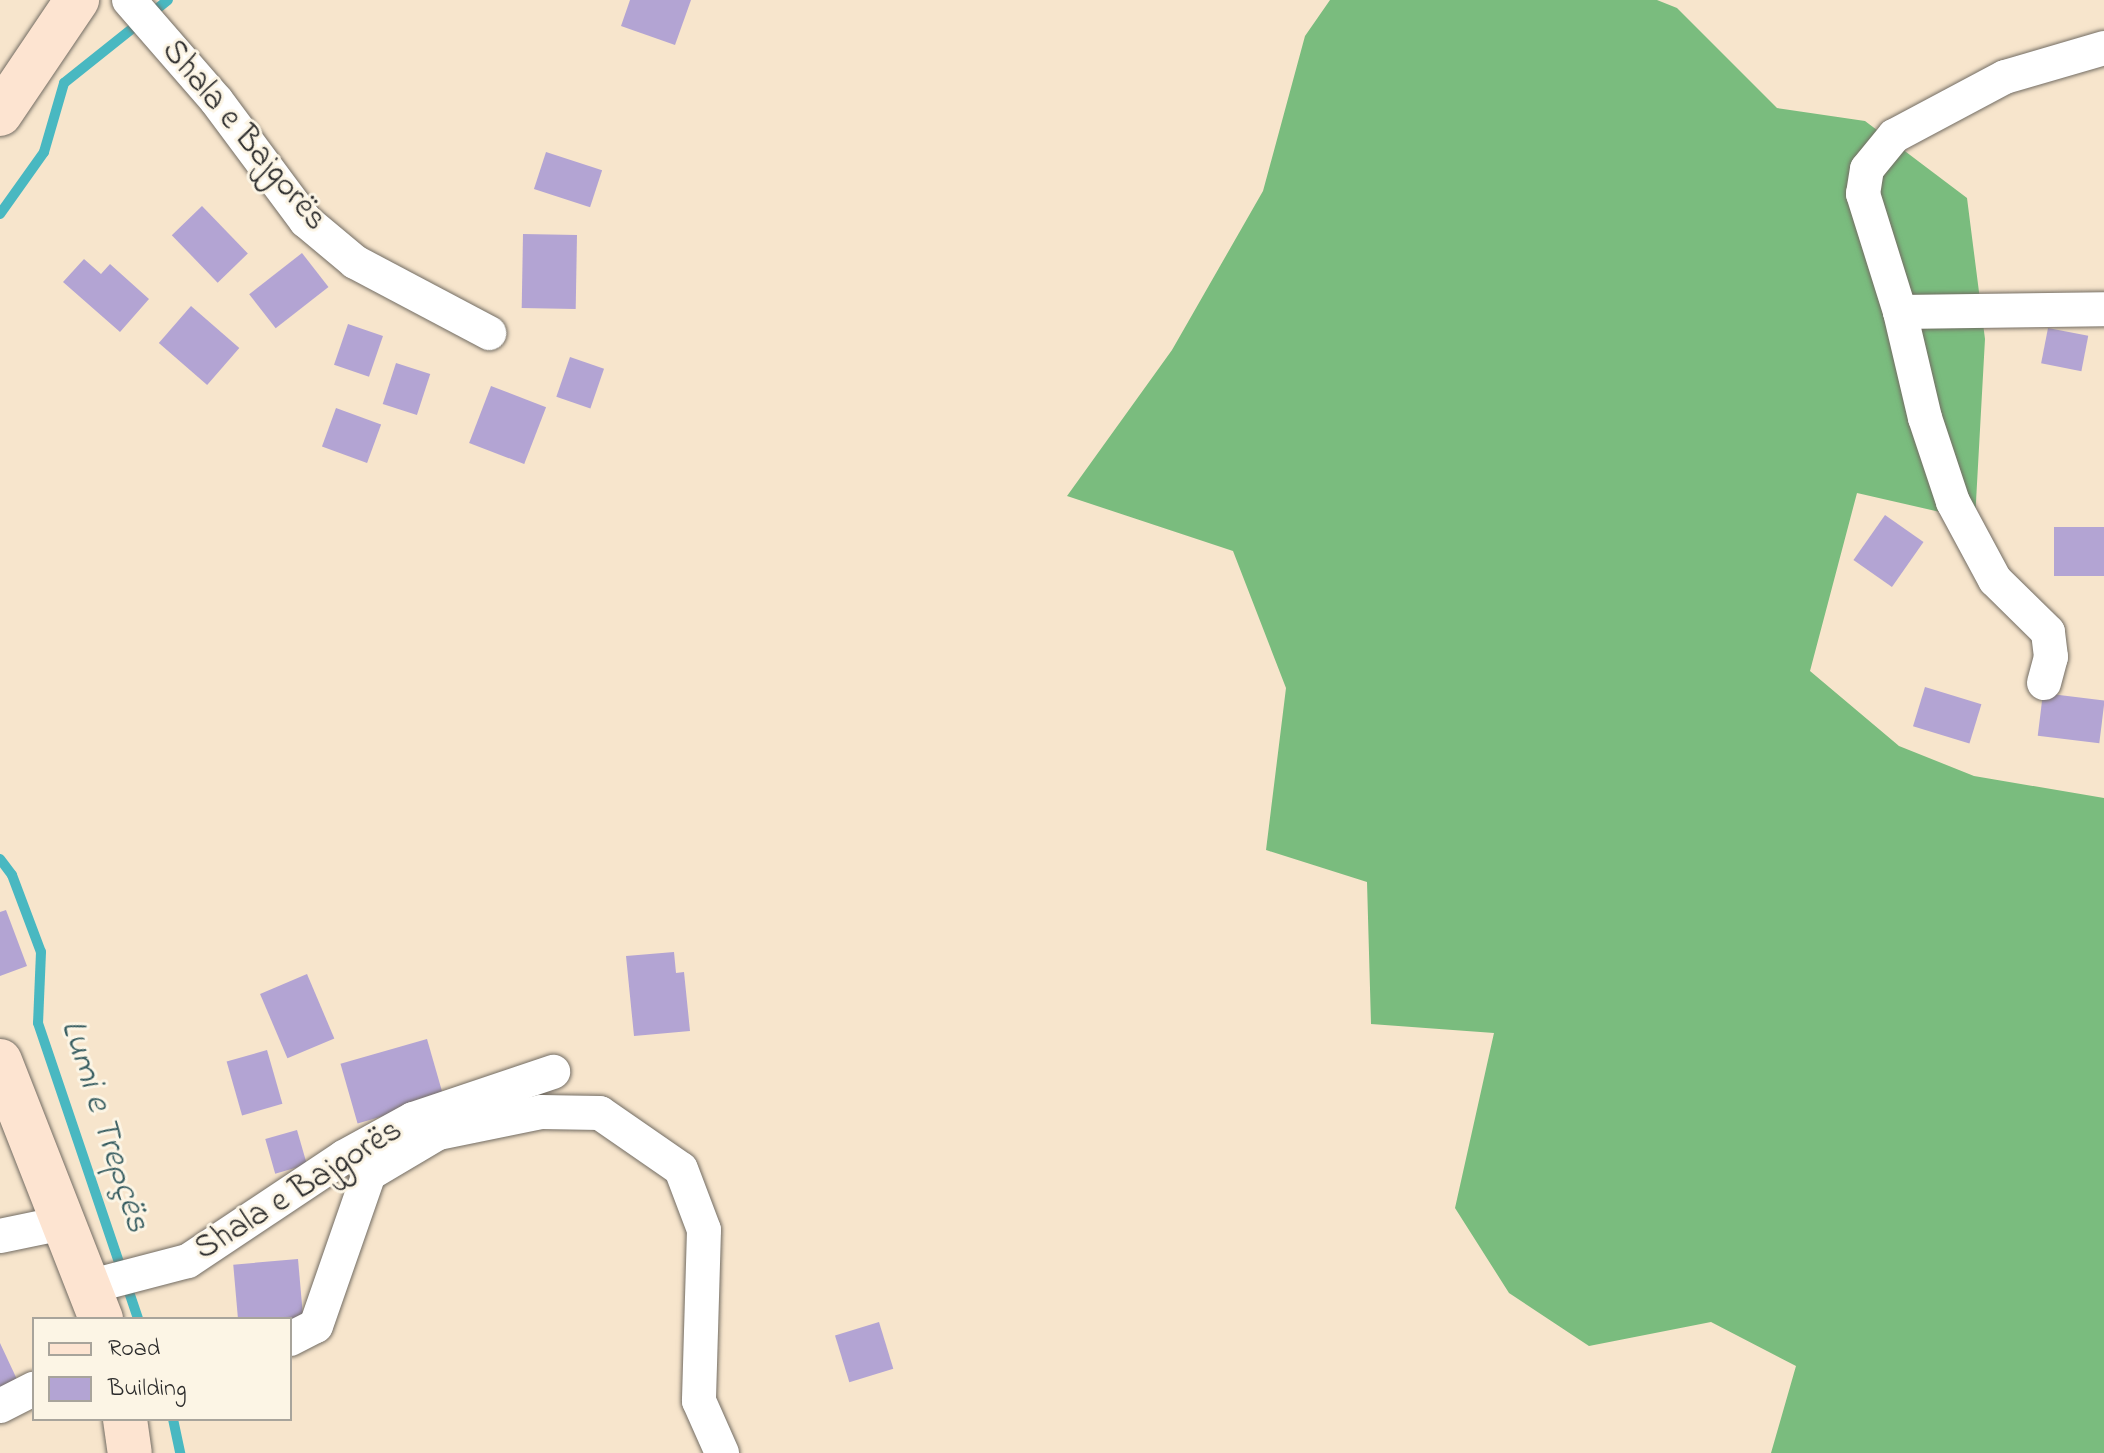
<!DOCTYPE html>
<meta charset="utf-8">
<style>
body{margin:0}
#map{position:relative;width:2104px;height:1453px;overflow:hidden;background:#f7e5cc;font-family:"Indie Flower",sans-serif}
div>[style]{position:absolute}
.forest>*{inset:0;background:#7abc7e}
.stream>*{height:10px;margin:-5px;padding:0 5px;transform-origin:5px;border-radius:5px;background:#49b8c1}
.building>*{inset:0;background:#b3a4d3;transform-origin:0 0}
.roads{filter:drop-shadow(0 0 2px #726c63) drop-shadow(0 0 2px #726c63)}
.street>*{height:34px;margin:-17px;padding:0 17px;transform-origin:17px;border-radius:17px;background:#fff}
.secondary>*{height:44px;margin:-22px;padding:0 22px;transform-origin:22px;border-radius:22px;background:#fde4d1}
span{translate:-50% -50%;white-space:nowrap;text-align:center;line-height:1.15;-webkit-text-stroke:6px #fcf5e5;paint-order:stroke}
.street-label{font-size:34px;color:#2b2b2b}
.water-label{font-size:36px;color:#365c60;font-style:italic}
.legend{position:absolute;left:32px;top:1317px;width:260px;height:104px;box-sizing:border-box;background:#fcf5e5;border:2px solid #a8a49b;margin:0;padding:10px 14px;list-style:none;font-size:24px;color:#2b2b2b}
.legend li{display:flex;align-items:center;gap:16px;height:40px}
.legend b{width:40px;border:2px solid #a8a49b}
</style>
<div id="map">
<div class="forest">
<i style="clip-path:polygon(1330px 0,1657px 0,1677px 8px,1777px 108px,1865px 121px,1967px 198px,1985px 339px,1975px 520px,1857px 493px,1810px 671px,1899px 746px,1974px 776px,2104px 798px,2104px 1453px,1771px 1453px,1796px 1366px,1711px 1322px,1589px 1346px,1509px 1293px,1455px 1208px,1494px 1033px,1371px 1024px,1367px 882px,1266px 850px,1286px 688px,1233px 551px,1067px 496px,1172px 350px,1263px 191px,1305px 36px)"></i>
</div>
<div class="stream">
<i style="left:0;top:214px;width:76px;rotate:-54.6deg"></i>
<i style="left:44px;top:152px;width:72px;rotate:-73.8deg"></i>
<i style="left:64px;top:83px;width:133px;rotate:-38.6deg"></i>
<i style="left:0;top:859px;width:20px;rotate:53deg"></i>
<i style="left:12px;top:875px;width:82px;rotate:69.4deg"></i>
<i style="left:41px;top:952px;width:71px;rotate:92.4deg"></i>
<i style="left:38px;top:1023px;width:312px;rotate:71.3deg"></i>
<i style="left:173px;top:1419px;width:35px;rotate:78deg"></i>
</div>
<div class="building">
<i style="clip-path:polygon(630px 0,691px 0,675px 45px,621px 26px)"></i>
<i style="left:546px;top:152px;width:59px;height:39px;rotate:18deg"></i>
<i style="left:202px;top:206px;width:66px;height:42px;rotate:46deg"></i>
<i style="left:523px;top:234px;width:54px;height:74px;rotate:1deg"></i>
<i style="left:302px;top:253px;width:43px;height:67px;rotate:52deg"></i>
<i style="clip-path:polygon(84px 259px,101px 274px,110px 264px,149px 299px,120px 332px,63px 282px)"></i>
<i style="left:191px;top:306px;width:64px;height:49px;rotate:41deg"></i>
<i style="left:348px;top:324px;width:37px;height:43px;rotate:19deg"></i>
<i style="left:2048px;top:328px;width:41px;height:36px;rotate:11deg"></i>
<i style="left:570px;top:357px;width:36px;height:42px;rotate:19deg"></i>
<i style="left:396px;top:363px;width:36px;height:43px;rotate:18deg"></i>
<i style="left:491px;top:386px;width:59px;height:61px;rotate:21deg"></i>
<i style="left:336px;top:408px;width:48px;height:41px;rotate:20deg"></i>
<i style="left:1885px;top:515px;width:47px;height:55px;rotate:35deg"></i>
<i style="left:2104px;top:527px;width:49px;height:50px;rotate:90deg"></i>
<i style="left:1925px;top:687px;width:59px;height:41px;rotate:17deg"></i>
<i style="left:2043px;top:693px;width:62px;height:43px;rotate:7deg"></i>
<i style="clip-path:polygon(6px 910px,27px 966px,0 976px,0 912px)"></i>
<i style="clip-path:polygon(674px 952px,676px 973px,684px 972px,690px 1031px,634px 1036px,626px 956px)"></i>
<i style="left:307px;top:974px;width:70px;height:51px;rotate:67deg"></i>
<i style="left:427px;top:1039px;width:62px;height:90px;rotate:74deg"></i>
<i style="left:267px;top:1050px;width:56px;height:42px;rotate:74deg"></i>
<i style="left:297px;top:1130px;width:36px;height:33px;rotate:74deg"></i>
<i style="left:298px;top:1259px;width:60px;height:65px;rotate:85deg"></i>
<i style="left:879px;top:1322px;width:49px;height:46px;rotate:73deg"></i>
<i style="clip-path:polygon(0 1343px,21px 1388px,0 1398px)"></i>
</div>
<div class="roads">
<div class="street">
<i style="left:129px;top:0;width:133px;rotate:49deg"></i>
<i style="left:216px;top:100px;width:151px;rotate:53.4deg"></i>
<i style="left:306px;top:221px;width:64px;rotate:39.9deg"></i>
<i style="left:355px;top:262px;width:152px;rotate:27.9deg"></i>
<i style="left:1900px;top:312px;width:204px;rotate:-0.8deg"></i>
<i style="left:2044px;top:683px;width:27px;rotate:-75deg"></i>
<i style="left:2051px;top:657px;width:25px;rotate:-97deg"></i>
<i style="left:2048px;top:632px;width:74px;rotate:-135.5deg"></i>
<i style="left:1995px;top:580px;width:89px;rotate:-118.3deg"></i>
<i style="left:1953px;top:502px;width:89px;rotate:-108.4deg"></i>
<i style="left:1925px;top:418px;width:109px;rotate:-103.3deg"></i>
<i style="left:1900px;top:312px;width:124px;rotate:-107.4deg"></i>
<i style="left:1863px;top:194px;width:25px;rotate:-81deg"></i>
<i style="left:1867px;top:169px;width:43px;rotate:-50.7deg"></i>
<i style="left:1894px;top:136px;width:126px;rotate:-28deg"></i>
<i style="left:2005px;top:77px;width:103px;rotate:-16.3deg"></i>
<i style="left:0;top:1236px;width:64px;rotate:-11.7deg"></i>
<i style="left:88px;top:1287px;width:103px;rotate:-14.6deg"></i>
<i style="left:188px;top:1261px;width:187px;rotate:-33.7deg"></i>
<i style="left:344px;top:1157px;width:79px;rotate:-28.8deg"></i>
<i style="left:413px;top:1119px;width:148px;rotate:-18.6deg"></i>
<i style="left:290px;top:1339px;width:29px;rotate:-27deg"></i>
<i style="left:316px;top:1326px;width:161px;rotate:-70.8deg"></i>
<i style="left:369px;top:1174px;width:80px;rotate:-30.7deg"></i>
<i style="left:438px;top:1133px;width:105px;rotate:-11.5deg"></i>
<i style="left:541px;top:1112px;width:59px;rotate:1deg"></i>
<i style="left:600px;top:1113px;width:98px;rotate:34.7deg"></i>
<i style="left:681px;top:1169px;width:65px;rotate:69.3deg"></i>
<i style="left:704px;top:1230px;width:171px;rotate:91.7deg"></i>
<i style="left:699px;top:1401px;width:57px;rotate:66.1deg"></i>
<i style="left:0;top:1406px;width:38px;rotate:-27deg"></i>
</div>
<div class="secondary">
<i style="left:0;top:114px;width:138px;rotate:-56deg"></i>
<i style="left:0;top:1061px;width:277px;rotate:68.6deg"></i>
<i style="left:125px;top:1419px;width:34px;rotate:82deg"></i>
</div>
</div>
<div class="street-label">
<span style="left:243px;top:136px;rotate:50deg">Shala e Bajgorës</span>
<span style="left:299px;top:1191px;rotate:-32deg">Shala e Bajgorës</span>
</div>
<div class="water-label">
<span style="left:104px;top:1126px;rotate:72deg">Lumi e Trepçës</span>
</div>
<ul class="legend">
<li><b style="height:10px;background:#fde4d1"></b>Road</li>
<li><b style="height:22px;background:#b3a4d3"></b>Building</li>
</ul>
</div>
